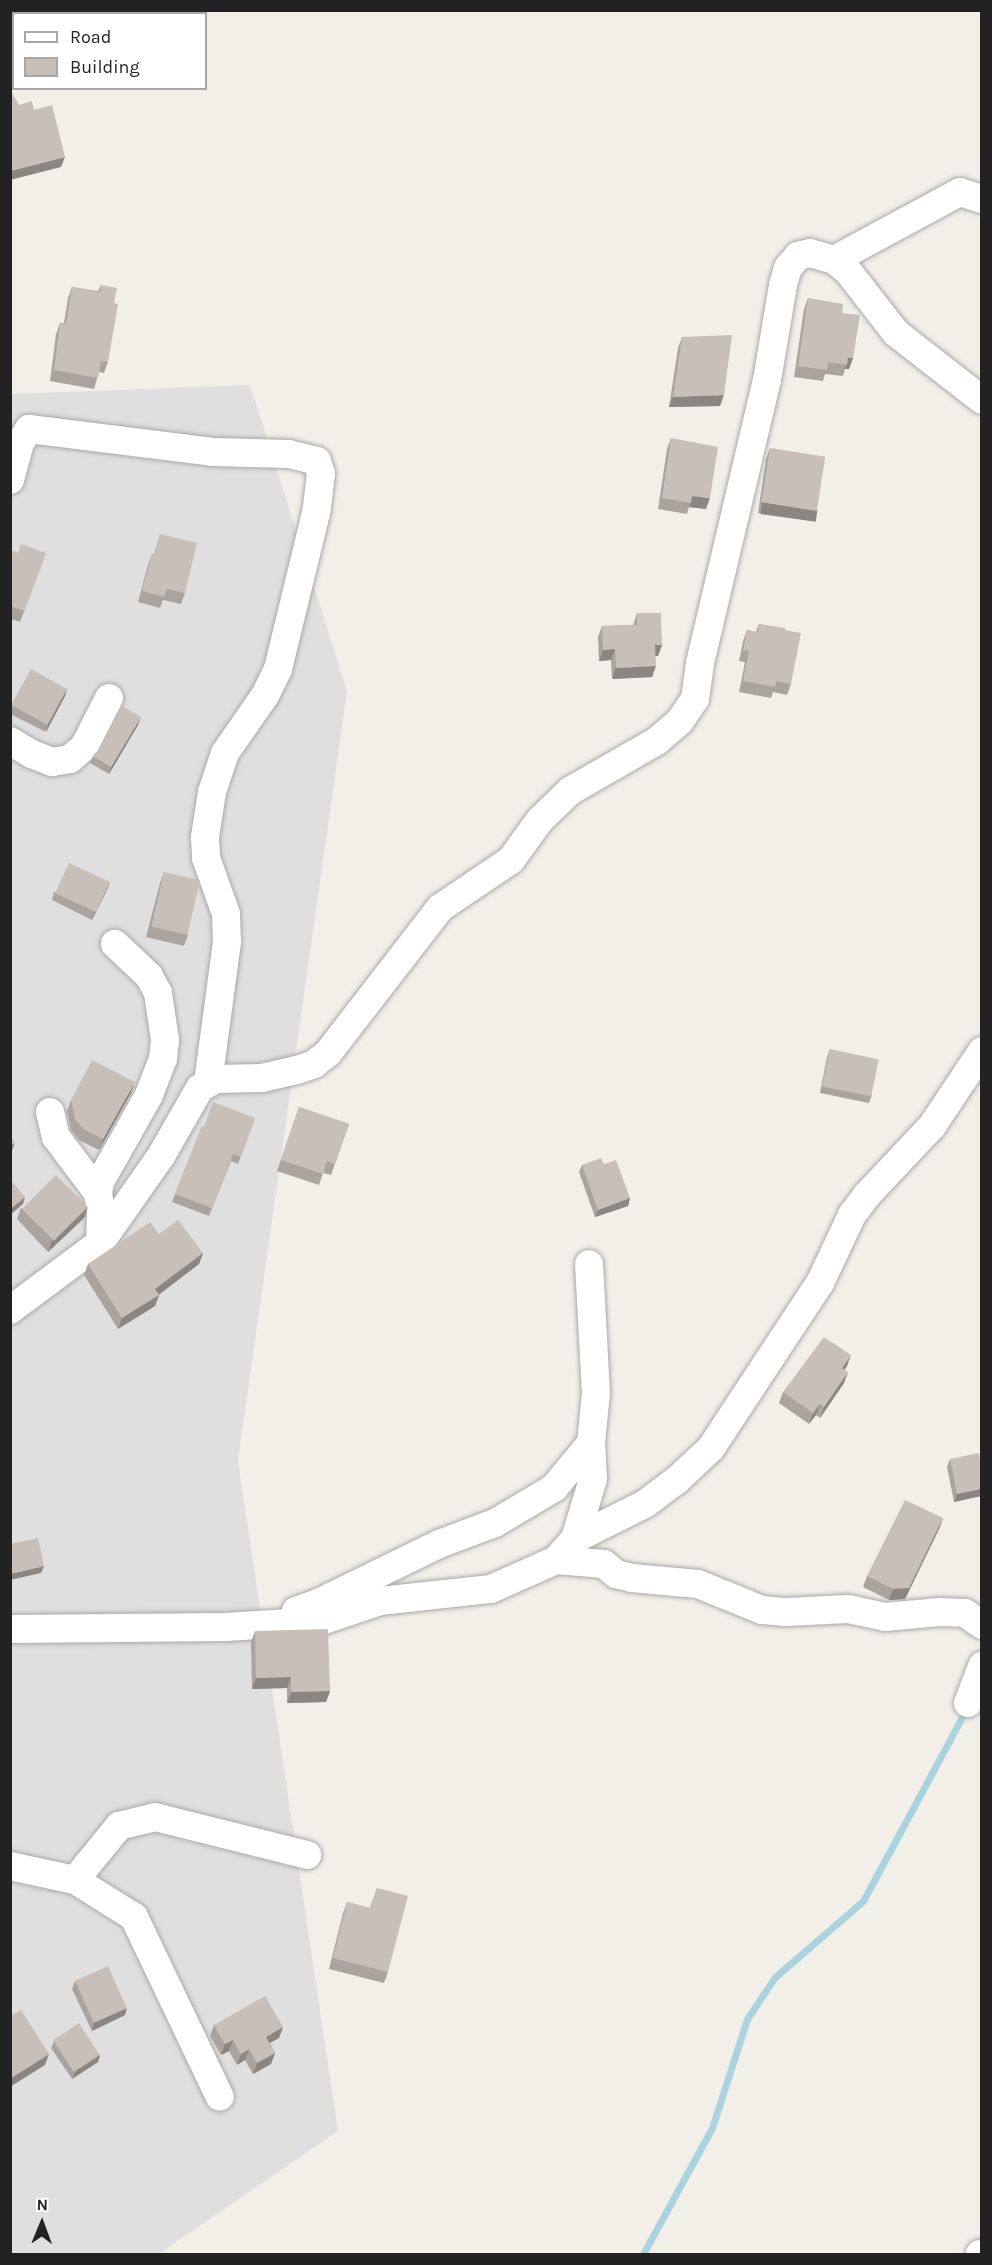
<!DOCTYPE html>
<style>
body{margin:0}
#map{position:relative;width:992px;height:2265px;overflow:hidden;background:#f2efe9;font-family:Karla,sans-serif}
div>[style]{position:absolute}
.residential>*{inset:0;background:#e0dfdf}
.stream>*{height:7px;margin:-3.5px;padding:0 3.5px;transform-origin:3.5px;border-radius:3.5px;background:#aad3df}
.roads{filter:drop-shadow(0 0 2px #a9a9a9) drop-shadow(0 0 2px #a9a9a9)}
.minor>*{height:28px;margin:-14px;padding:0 14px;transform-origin:14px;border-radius:14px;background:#fff}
.wall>*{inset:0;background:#aba49e}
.shaded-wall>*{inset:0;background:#8b8681;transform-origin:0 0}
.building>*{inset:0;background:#c7bfb8;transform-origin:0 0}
span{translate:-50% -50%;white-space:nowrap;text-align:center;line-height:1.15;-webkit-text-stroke:4.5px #fff;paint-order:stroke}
.frame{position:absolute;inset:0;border:12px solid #222;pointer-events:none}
.legend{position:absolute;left:12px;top:12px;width:195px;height:78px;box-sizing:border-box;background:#fff;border:2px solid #a7a7a7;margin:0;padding:8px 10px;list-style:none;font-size:18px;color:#222}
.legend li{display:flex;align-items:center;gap:12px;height:30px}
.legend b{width:30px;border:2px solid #a7a7a7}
.north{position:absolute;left:12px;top:2193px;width:60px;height:60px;-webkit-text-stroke:4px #fff;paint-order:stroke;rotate:1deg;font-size:16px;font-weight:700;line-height:24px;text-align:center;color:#222}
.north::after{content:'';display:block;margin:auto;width:21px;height:27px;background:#222;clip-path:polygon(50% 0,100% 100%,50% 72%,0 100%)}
</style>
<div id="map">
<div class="residential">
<i style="clip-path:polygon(250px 385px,347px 691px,238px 1461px,338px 2131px,159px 2254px,11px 2254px,11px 394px)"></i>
</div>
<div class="stream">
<i style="left:643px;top:2254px;width:144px;rotate:-61.3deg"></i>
<i style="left:712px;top:2128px;width:114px;rotate:-72.2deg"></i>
<i style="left:747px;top:2019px;width:50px;rotate:-56.3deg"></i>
<i style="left:775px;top:1977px;width:116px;rotate:-40.8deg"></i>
<i style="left:863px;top:1901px;width:217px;rotate:-61.7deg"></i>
</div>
<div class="roads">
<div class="minor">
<i style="left:834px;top:260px;width:143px;rotate:-28.4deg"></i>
<i style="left:960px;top:192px;width:23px;rotate:18deg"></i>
<i style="left:10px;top:480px;width:38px;rotate:-75deg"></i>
<i style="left:20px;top:443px;width:17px;rotate:-57deg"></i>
<i style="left:29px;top:429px;width:185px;rotate:7.1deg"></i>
<i style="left:213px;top:452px;width:76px;rotate:1.5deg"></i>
<i style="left:289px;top:454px;width:29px;rotate:14deg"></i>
<i style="left:317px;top:461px;width:14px;rotate:73deg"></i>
<i style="left:321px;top:474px;width:39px;rotate:97deg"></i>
<i style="left:316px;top:513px;width:161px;rotate:103.7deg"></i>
<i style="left:278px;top:669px;width:28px;rotate:116deg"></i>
<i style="left:266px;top:694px;width:72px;rotate:124.8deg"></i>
<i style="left:225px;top:753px;width:41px;rotate:108.4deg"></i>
<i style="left:212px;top:792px;width:46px;rotate:98.8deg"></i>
<i style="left:205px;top:837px;width:21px;rotate:87deg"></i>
<i style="left:206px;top:858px;width:59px;rotate:70.3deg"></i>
<i style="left:226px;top:914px;width:28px;rotate:88deg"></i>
<i style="left:227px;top:942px;width:141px;rotate:97.7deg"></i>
<i style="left:10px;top:741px;width:26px;rotate:31deg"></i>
<i style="left:32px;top:754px;width:22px;rotate:22deg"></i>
<i style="left:52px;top:762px;width:18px;rotate:-9deg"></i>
<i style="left:70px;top:759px;width:18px;rotate:-41deg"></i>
<i style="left:84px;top:747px;width:55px;rotate:-63deg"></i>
<i style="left:50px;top:1112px;width:26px;rotate:77deg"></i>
<i style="left:56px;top:1137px;width:70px;rotate:53.1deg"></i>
<i style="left:100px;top:1243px;width:31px;rotate:-88deg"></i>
<i style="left:101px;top:1212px;width:19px;rotate:-99deg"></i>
<i style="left:98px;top:1193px;width:11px;rotate:-80deg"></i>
<i style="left:100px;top:1182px;width:100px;rotate:-60.6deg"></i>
<i style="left:149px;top:1095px;width:39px;rotate:-69deg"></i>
<i style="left:163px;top:1059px;width:19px;rotate:-84deg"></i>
<i style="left:165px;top:1040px;width:48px;rotate:-98.5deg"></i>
<i style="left:158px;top:993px;width:19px;rotate:-118deg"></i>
<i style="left:149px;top:976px;width:47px;rotate:-136.7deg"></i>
<i style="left:10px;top:1310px;width:112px;rotate:-36.7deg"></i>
<i style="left:100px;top:1243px;width:106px;rotate:-55deg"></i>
<i style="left:161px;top:1156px;width:78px;rotate:-60.2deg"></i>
<i style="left:200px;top:1088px;width:18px;rotate:-29deg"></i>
<i style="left:216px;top:1079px;width:46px;rotate:-1.2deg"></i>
<i style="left:262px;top:1078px;width:36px;rotate:-13deg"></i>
<i style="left:297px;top:1070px;width:18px;rotate:-19deg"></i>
<i style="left:314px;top:1064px;width:18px;rotate:-38deg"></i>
<i style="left:328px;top:1053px;width:183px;rotate:-52.3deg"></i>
<i style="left:440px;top:908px;width:86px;rotate:-34.1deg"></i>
<i style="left:511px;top:860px;width:49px;rotate:-54.1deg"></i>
<i style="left:540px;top:820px;width:42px;rotate:-44deg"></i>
<i style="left:570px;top:791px;width:100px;rotate:-29.9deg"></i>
<i style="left:657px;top:741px;width:30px;rotate:-41deg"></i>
<i style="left:680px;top:721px;width:27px;rotate:-56deg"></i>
<i style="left:695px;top:699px;width:36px;rotate:-82deg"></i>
<i style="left:700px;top:663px;width:291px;rotate:-76.7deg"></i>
<i style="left:767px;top:380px;width:96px;rotate:-80.4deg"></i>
<i style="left:783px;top:285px;width:18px;rotate:-74deg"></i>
<i style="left:788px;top:268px;width:16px;rotate:-50deg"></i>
<i style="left:798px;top:256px;width:12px;rotate:-14deg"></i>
<i style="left:810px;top:253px;width:25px;rotate:16deg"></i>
<i style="left:834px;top:260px;width:16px;rotate:38deg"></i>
<i style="left:847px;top:270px;width:80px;rotate:52.1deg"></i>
<i style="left:896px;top:333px;width:109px;rotate:37.9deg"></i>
<i style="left:575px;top:1539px;width:63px;rotate:-73.3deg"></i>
<i style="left:593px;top:1479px;width:36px;rotate:-93deg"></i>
<i style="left:556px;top:1560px;width:48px;rotate:4.8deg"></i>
<i style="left:604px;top:1564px;width:16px;rotate:40deg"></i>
<i style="left:616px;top:1574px;width:16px;rotate:14deg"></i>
<i style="left:632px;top:1578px;width:66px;rotate:5.2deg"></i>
<i style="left:698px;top:1584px;width:69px;rotate:22.1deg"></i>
<i style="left:762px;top:1610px;width:24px;rotate:5deg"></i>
<i style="left:786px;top:1612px;width:62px;rotate:-2.8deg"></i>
<i style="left:848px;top:1609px;width:38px;rotate:12deg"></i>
<i style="left:885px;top:1617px;width:55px;rotate:-5.2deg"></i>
<i style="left:940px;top:1612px;width:25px;rotate:2deg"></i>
<i style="left:965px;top:1613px;width:21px;rotate:35deg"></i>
<i style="left:296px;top:1611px;width:23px;rotate:-20deg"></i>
<i style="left:318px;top:1603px;width:135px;rotate:-26deg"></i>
<i style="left:439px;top:1544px;width:60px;rotate:-20.6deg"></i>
<i style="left:495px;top:1523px;width:69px;rotate:-30.7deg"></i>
<i style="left:554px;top:1488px;width:58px;rotate:-50.6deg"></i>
<i style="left:591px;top:1443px;width:50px;rotate:-84.3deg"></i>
<i style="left:596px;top:1393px;width:129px;rotate:-93.1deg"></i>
<i style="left:10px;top:1629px;width:216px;rotate:-0.5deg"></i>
<i style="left:226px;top:1627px;width:95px;rotate:-3.6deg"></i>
<i style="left:321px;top:1621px;width:62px;rotate:-18.7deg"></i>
<i style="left:380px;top:1601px;width:112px;rotate:-6.2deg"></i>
<i style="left:491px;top:1589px;width:71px;rotate:-24deg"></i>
<i style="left:556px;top:1560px;width:28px;rotate:-48deg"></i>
<i style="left:575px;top:1539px;width:78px;rotate:-26.6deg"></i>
<i style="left:645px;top:1504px;width:39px;rotate:-37deg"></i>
<i style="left:676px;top:1481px;width:48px;rotate:-43.3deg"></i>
<i style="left:711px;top:1448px;width:198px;rotate:-56.6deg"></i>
<i style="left:820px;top:1283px;width:75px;rotate:-64.8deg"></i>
<i style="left:852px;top:1215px;width:25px;rotate:-53deg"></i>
<i style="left:867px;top:1195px;width:95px;rotate:-46.7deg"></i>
<i style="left:932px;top:1126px;width:90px;rotate:-56.3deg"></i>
<i style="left:968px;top:1703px;width:40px;rotate:-69deg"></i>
<i style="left:10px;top:1866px;width:66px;rotate:12.2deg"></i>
<i style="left:75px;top:1880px;width:70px;rotate:32.1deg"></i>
<i style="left:134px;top:1917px;width:199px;rotate:64.5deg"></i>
<i style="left:75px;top:1880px;width:70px;rotate:-50.8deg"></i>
<i style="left:119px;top:1826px;width:37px;rotate:-14deg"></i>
<i style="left:155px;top:1817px;width:157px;rotate:14deg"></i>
<i style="left:980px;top:2254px;width:2px"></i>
</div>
</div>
<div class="wall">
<i style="clip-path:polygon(101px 285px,114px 303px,108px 362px,104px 373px,99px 372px,94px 389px,50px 381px,56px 334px,60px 323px,64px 323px,68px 298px,72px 287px,98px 291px)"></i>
<i style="clip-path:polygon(808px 298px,842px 313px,853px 358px,849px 369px,845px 369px,843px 376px,825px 374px,823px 381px,794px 377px,804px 309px)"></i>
<i style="clip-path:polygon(682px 337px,720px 406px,669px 407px,678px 348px)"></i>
<i style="clip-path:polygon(671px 438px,706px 509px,689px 507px,687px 514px,658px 509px,667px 449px)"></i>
<i style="clip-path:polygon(770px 448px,817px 510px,813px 521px,758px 513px,766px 459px)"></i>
<i style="clip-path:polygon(160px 534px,185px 593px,181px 604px,163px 600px,160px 608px,138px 602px,148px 565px,152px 554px,154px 555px)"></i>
<i style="clip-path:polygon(10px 550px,18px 553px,46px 553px,20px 622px,10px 619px)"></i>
<i style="clip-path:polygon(637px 613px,662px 645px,658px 656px,655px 656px,652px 677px,612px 679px,611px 660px,599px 661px,598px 637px,602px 626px,633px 625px)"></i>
<i style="clip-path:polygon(759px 624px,785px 630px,791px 684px,787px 695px,773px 692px,771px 698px,739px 692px,745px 662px,739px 661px,743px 641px,747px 630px,756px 632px)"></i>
<i style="clip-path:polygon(67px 689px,65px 696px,46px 732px,10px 714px,12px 705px)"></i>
<i style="clip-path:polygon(138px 725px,109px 774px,90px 763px,93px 756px,101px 747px)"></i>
<i style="clip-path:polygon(164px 872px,188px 935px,184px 946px,146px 937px,160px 883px)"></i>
<i style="clip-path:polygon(110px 882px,92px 920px,52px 900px,54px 892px)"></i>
<i style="clip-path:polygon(830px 1049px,872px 1095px,869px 1103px,820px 1093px,827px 1057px)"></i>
<i style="clip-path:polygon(131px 1093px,99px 1150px,79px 1140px,71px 1130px,67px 1111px,71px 1100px)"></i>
<i style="clip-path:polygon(299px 1107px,349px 1124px,331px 1175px,323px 1173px,319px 1185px,277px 1171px)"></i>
<i style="clip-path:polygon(255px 1118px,238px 1164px,231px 1161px,209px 1216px,172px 1202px,202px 1126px,204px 1127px)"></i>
<i style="clip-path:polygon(604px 1164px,630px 1198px,628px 1206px,595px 1217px,579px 1172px,582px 1165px)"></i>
<i style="clip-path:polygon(21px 1208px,84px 1218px,48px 1252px,17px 1219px)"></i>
<i style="clip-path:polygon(159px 1234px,203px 1253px,199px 1264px,159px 1295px,155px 1306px,118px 1329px,84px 1275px,88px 1264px)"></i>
<i style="clip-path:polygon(847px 1366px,844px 1370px,844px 1383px,820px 1418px,816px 1415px,809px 1424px,779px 1403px,783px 1392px)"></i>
<i style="clip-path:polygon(950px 1459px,981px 1465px,981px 1496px,954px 1502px,947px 1467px)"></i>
<i style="clip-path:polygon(943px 1518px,939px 1529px,905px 1599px,889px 1600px,863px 1587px,867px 1576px)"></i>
<i style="clip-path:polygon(255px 1631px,330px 1691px,326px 1702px,287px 1703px,287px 1688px,252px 1689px,251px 1642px)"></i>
<i style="clip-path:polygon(377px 1888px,388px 1972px,384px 1983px,329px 1969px,343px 1913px,347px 1902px,370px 1908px)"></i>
<i style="clip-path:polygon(75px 1981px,125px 2015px,92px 2031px,72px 1989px)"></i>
<i style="clip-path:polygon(214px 2025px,283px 2027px,279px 2038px,270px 2043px,275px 2053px,271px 2064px,253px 2074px,245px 2060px,237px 2065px,229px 2051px,221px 2055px,210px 2036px)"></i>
<i style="clip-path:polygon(54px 2041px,100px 2055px,98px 2062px,72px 2079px,51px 2048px)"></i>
</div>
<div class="shaded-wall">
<i style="clip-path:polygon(176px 10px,189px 10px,189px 12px,183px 14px,174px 14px)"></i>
<i style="clip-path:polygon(65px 157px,61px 167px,10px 180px,10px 171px)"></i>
<i style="clip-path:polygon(848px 358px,853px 358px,849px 369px,845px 369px)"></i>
<i style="clip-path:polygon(724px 395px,720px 406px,669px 407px,673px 397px)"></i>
<i style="clip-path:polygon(692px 496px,710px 498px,706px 509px,689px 507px)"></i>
<i style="left:762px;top:502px;width:56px;height:12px;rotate:8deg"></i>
<i style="clip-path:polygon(655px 645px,662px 645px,658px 656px,651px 656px)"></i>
<i style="clip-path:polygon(615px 649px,611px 660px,599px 661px,603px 650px)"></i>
<i style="clip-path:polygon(656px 666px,652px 677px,612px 679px,616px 668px)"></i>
<i style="clip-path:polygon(67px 689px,65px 696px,46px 732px,48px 725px)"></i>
<i style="clip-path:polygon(141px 717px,138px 725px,109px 774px,111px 767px)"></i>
<i style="clip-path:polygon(110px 882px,107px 890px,92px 920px,95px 912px)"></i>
<i style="clip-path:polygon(135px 1082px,131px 1093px,99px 1150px,103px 1139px)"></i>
<i style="clip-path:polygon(15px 1143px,12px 1150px,10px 1152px,10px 1146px)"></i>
<i style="clip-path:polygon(25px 1197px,23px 1204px,10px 1215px,10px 1209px)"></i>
<i style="clip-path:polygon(630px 1198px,628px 1206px,595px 1217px,598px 1210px)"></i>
<i style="clip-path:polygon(88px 1207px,84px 1218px,48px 1252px,52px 1241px)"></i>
<i style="clip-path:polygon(203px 1253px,199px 1264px,154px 1298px,159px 1295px,155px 1306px,118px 1329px,122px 1318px,155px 1289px)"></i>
<i style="clip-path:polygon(851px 1355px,847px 1366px,838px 1379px,842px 1368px)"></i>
<i style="clip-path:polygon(848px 1372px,844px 1383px,820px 1418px,824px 1407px)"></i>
<i style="clip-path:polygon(820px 1404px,816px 1415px,809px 1424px,813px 1413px)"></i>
<i style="clip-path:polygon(981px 1489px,981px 1496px,954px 1502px,957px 1494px)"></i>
<i style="clip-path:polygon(943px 1518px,939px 1529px,905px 1599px,889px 1600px,893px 1589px)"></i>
<i style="clip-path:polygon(44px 1566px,41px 1573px,10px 1580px,10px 1574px)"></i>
<i style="clip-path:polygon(291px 1677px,287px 1688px,252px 1689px,256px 1678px)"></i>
<i style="clip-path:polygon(330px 1691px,326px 1702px,287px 1703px,291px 1692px)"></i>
<i style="clip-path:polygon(127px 2008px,125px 2015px,92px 2031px,94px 2023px)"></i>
<i style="clip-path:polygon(283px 2027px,279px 2038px,262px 2047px,266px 2037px)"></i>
<i style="clip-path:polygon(233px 2040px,229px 2051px,221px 2055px,225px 2044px)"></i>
<i style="clip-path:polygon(249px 2049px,245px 2060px,237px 2065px,241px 2054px)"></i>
<i style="clip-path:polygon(275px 2053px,271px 2064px,253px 2074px,257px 2063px)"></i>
<i style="clip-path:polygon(49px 2054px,45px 2065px,10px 2087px,11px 2078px)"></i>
<i style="clip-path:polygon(100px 2055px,98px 2062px,72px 2079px,75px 2072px)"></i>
</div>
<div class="building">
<i style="clip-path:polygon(10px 89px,19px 105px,32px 101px,34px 110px,52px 105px,65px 157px,10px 171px)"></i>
<i style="clip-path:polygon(101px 285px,117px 288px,114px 303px,118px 304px,108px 362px,101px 361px,98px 378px,54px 370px,60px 323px,66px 324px,72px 287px,100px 292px)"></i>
<i style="clip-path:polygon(808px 298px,843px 304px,842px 313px,860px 315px,853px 358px,848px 358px,847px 365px,828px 362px,827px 370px,798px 366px)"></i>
<i style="clip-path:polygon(732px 335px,724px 395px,673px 397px,682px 337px)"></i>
<i style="clip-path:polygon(671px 438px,718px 447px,710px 498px,692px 496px,691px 503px,662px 498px)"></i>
<i style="left:770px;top:448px;width:56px;height:55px;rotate:9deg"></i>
<i style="clip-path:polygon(160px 534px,197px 543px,185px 593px,167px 589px,164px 597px,142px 591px,152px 554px,155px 555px)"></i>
<i style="clip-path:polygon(21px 544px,46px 553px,24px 611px,10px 606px,10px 550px,18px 553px)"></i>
<i style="clip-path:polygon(637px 613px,661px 613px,662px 645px,655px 645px,656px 666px,616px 668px,615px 649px,603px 650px,602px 626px,637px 625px)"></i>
<i style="clip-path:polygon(759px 624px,785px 628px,785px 630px,801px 633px,791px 684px,776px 681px,775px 687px,743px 681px,749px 651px,743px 650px,747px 630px,758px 632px)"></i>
<i style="left:31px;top:669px;width:41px;height:41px;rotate:29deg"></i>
<i style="clip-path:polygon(122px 706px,141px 717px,111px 767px,93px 756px,101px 747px)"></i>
<i style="left:69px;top:863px;width:45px;height:33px;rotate:25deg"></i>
<i style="left:164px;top:872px;width:37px;height:56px;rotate:13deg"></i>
<i style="left:830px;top:1049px;width:50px;height:38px;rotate:12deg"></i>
<i style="clip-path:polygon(92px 1060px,135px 1082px,103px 1139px,83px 1129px,75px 1119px,71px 1100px)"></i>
<i style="clip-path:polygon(213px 1102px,255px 1118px,241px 1157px,233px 1154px,212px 1208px,175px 1194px,202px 1126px,204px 1127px)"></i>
<i style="clip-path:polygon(299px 1107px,349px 1124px,335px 1164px,327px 1161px,323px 1174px,281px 1160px)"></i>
<i style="clip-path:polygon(10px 1136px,15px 1143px,10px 1146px)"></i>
<i style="clip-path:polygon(601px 1158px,604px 1164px,616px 1160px,630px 1198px,598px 1210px,582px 1165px)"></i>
<i style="left:56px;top:1175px;width:45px;height:48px;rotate:45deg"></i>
<i style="clip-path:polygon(10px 1179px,25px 1197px,10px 1209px)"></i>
<i style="clip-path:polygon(178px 1220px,203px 1253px,155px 1289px,159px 1295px,122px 1318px,88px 1264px,150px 1222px,159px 1234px)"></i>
<i style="clip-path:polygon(824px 1337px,851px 1355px,842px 1368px,848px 1372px,824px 1407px,820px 1404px,813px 1413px,783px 1392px)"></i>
<i style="clip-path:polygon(979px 1453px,981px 1465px,981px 1489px,957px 1494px,950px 1459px)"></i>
<i style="clip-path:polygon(905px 1500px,943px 1518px,909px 1588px,893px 1589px,867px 1576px)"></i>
<i style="clip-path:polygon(38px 1538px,44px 1566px,10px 1574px,10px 1544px)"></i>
<i style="clip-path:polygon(328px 1629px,330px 1691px,291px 1692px,291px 1677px,256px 1678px,255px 1631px)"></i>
<i style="clip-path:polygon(377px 1888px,408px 1896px,388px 1972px,333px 1958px,347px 1902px,371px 1908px)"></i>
<i style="left:108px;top:1966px;width:46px;height:36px;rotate:66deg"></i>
<i style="clip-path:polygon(265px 1996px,283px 2027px,266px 2037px,275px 2053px,257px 2063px,249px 2049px,241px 2054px,233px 2040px,225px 2044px,214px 2025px)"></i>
<i style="clip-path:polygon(21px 2010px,49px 2054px,11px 2078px,10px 2016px)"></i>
<i style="left:79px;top:2023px;width:38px;height:31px;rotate:57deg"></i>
</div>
<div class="frame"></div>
<ul class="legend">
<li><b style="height:8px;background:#fff"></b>Road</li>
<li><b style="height:16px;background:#c7bfb8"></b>Building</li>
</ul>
<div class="north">N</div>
</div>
